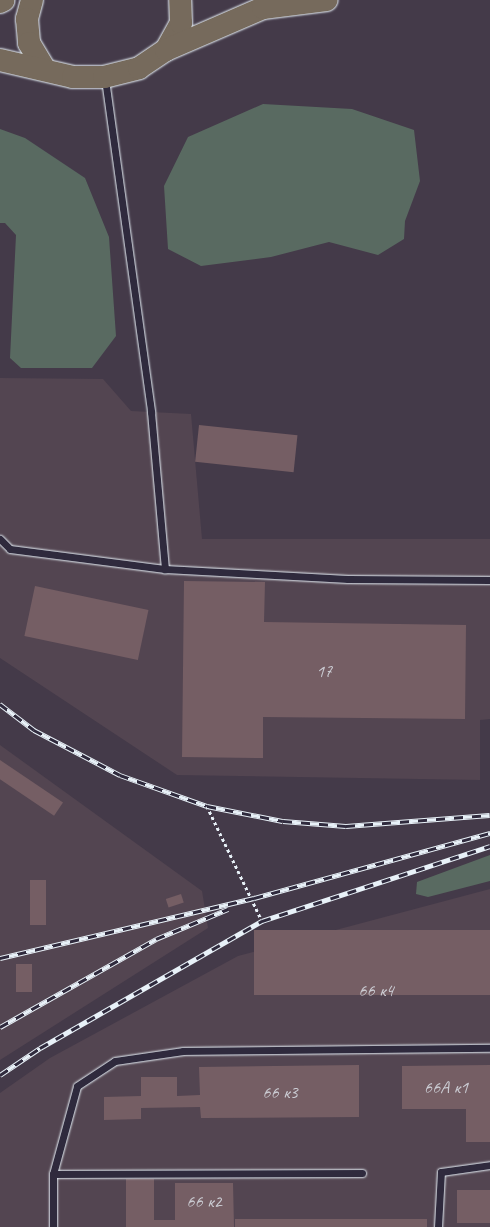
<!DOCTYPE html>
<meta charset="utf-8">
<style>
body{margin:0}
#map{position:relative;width:490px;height:1227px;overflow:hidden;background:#443a49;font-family:Caveat,sans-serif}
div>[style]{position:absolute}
.built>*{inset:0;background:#534551}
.green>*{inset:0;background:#596a61}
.building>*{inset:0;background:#755e64;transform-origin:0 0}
.path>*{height:2.5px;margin-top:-1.25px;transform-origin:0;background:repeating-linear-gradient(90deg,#e8f1f8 0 3px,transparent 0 6px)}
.roads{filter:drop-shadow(0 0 1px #e8f1f8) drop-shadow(0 0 1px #e8f1f8)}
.service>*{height:7px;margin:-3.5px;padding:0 3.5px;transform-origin:3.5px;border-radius:3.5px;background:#2f2a3d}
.primary>*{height:22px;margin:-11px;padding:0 11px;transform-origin:11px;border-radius:11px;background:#766a5c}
.rail>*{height:4.5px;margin-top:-2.25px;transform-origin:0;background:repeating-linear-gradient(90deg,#2f2a3d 0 9px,#e8f1f8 0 18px);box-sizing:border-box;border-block:1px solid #e8f1f8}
span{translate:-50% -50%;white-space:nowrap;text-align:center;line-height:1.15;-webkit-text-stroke:3px #2f2a3d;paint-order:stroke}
.number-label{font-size:18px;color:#cbccd3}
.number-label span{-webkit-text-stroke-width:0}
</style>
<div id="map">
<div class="built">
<i style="clip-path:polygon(0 378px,103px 379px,131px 411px,191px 414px,202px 539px,490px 539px,490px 719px,480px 720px,480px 780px,177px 775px,0 658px)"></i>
<i style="clip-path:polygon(0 745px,202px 891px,208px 928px,0 1060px)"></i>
<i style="clip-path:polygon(490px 889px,490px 1227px,0 1227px,0 1093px,50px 1058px,238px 956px)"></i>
</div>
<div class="green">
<i style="clip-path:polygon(263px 104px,352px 109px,414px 130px,420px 181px,405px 221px,404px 239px,378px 255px,329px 242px,271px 257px,201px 266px,168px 249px,164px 186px,188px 137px)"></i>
<i style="clip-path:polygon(0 129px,25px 138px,85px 178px,109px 237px,116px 336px,92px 368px,21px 368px,10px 358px,16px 235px,5px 223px,0 223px)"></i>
<i style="clip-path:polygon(490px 855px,490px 881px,428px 897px,416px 894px,417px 882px)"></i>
</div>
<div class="building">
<i style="left:199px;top:425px;width:99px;height:37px;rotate:6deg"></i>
<i style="clip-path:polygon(184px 581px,265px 582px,264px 622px,466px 625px,465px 719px,263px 717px,263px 758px,182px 757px)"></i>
<i style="left:35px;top:586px;width:116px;height:51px;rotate:12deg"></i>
<i style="left:0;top:760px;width:76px;height:16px;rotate:34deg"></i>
<i style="left:30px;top:880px;width:16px;height:45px"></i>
<i style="left:181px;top:894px;width:9px;height:16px;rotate:72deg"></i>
<i style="left:490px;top:930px;width:65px;height:236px;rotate:90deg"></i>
<i style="left:16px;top:964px;width:16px;height:28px"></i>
<i style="clip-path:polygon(359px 1065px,359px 1117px,201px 1118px,200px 1107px,141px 1108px,141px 1119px,104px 1120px,104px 1097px,141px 1096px,141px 1077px,177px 1077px,177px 1096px,200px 1095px,199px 1067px)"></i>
<i style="clip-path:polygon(490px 1065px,490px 1142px,466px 1142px,466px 1109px,402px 1109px,402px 1066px)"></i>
<i style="clip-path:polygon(126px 1179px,154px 1179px,154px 1220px,175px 1220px,175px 1183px,233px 1183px,234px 1227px,126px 1227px)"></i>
<i style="left:490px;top:1190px;width:33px;height:33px;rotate:90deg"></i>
<i style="left:427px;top:1219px;width:8px;height:192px;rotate:90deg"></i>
</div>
<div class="path">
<i style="left:207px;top:806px;width:127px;rotate:64.4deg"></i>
</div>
<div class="roads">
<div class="service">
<i style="left:105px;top:79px;width:336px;rotate:82.1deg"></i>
<i style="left:151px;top:412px;width:158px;rotate:84.9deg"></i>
<i style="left:0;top:539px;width:14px;rotate:45deg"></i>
<i style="left:10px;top:549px;width:156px;rotate:7.4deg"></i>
<i style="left:165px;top:569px;width:183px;rotate:3.1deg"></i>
<i style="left:348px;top:579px;width:142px;rotate:0.4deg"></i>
<i style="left:53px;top:1174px;width:91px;rotate:-74.7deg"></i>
<i style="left:77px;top:1086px;width:45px;rotate:-33.3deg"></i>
<i style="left:115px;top:1061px;width:69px;rotate:-8.4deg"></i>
<i style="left:183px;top:1051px;width:307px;rotate:-0.6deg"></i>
<i style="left:53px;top:1227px;width:53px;rotate:-90deg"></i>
<i style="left:53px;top:1174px;width:309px;rotate:-0.2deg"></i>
<i style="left:438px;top:1227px;width:55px;rotate:-86.9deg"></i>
<i style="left:441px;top:1172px;width:49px;rotate:-8.1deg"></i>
</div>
<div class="primary">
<i style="left:32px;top:0;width:20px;rotate:105deg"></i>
<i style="left:27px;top:19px;width:24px;rotate:85deg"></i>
<i style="left:29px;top:43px;width:29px;rotate:59deg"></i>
<i style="left:0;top:2px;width:4px;rotate:-27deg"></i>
<i style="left:166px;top:50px;width:31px;rotate:-61deg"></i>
<i style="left:181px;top:23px;width:23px;rotate:-92deg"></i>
<i style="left:0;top:60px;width:75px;rotate:13.1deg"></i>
<i style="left:73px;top:77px;width:31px"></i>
<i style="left:104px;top:77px;width:36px;rotate:-14deg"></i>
<i style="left:139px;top:68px;width:32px;rotate:-34deg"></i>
<i style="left:166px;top:50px;width:106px;rotate:-23.4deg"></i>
<i style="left:263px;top:8px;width:64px;rotate:-7.2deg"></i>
</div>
</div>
<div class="rail">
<i style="left:0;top:704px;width:43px;rotate:37.4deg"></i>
<i style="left:34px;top:730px;width:97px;rotate:27.6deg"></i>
<i style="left:120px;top:775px;width:92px;rotate:19.6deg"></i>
<i style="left:207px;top:806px;width:77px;rotate:11.2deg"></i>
<i style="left:283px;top:821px;width:63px;rotate:4.5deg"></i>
<i style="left:346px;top:826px;width:144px;rotate:-4.4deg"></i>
<i style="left:0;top:958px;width:261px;rotate:-13.3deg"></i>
<i style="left:254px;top:898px;width:245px;rotate:-15.4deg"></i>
<i style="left:0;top:1027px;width:179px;rotate:-29.4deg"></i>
<i style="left:156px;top:939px;width:78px;rotate:-22.6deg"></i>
<i style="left:0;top:1075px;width:48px;rotate:-34deg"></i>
<i style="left:40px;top:1048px;width:256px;rotate:-29.8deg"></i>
<i style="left:262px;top:921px;width:240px;rotate:-18.2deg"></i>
</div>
<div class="number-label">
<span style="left:324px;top:671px">17</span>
<span style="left:376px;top:990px">66 к4</span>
<span style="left:446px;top:1087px">66А к1</span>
<span style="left:280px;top:1092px">66 к3</span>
<span style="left:204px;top:1201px">66 к2</span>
</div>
</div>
